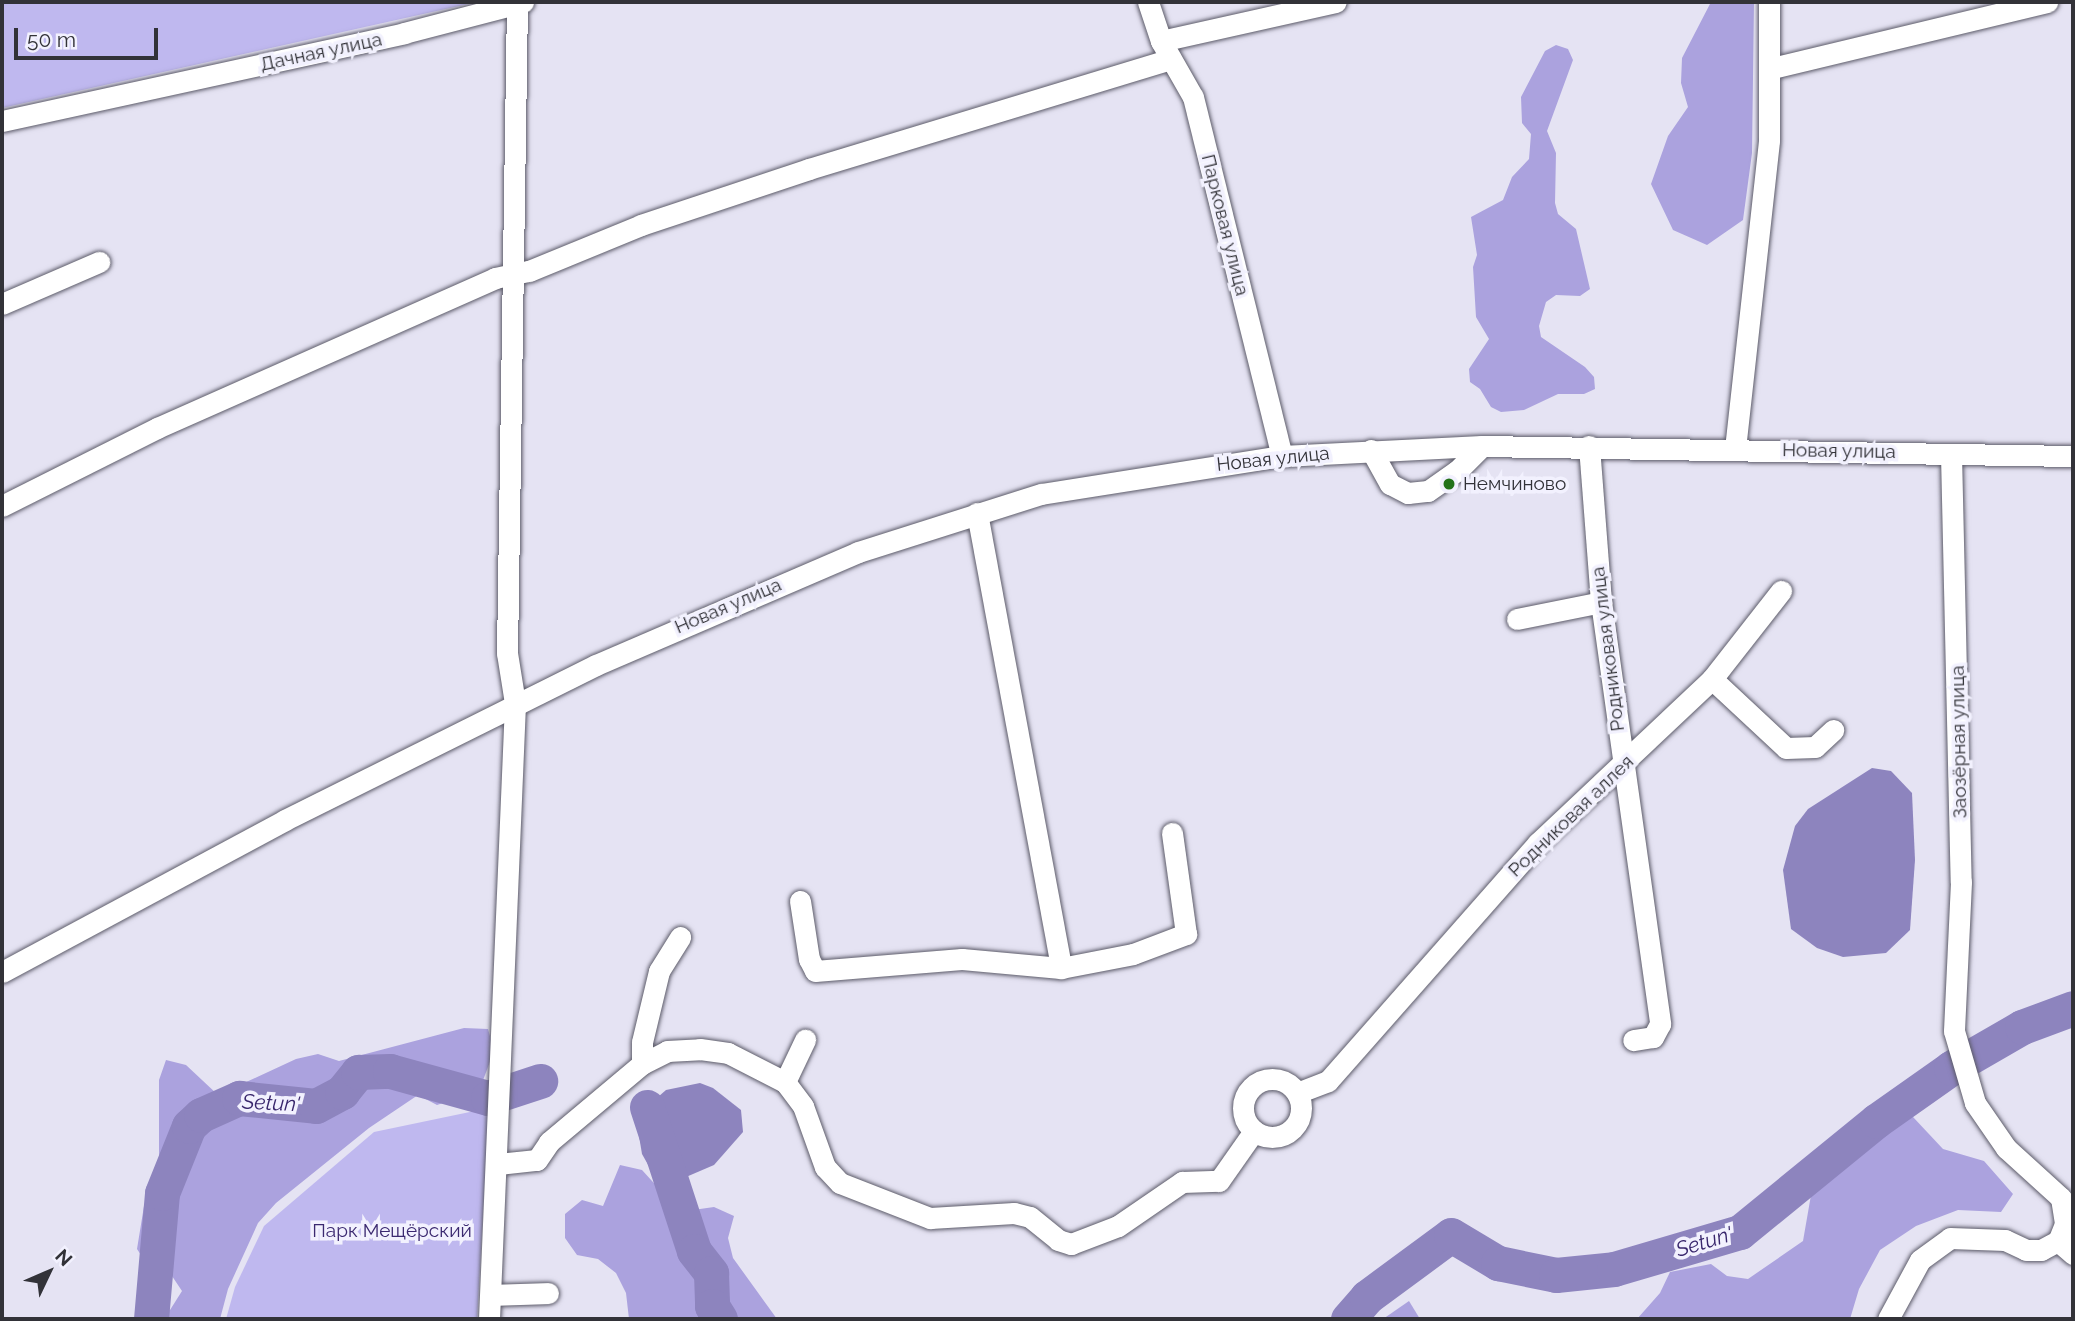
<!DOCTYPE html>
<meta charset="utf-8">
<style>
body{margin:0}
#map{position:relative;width:2075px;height:1321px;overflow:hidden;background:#e5e3f3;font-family:Raleway,sans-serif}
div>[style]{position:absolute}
.green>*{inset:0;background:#bfb8ef}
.forest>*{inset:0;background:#aba2de}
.water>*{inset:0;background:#8d84be}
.river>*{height:35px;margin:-17.5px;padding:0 17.5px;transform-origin:17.5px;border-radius:17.5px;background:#8d84be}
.roads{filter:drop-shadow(0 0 2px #5c5b69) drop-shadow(0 0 2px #5c5b69)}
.minor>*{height:21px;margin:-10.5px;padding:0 10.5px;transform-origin:10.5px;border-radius:10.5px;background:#fff}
.minor>.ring{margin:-10.5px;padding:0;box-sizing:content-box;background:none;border:21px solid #fff;border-radius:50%}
.dots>*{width:19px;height:19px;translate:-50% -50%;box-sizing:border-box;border:4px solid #f2f1fe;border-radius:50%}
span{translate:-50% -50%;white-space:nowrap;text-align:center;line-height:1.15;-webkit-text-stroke:7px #f2f1fe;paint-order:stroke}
.street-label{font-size:19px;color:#323238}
.poi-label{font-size:19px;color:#323238}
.left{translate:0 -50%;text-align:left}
.park-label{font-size:19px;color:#3b2970}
.water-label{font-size:21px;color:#38266c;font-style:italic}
.frame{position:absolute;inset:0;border:4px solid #323238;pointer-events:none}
.north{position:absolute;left:14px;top:1237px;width:70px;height:70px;-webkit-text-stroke:5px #f2f1fe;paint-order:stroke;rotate:46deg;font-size:19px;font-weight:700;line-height:28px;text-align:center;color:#323238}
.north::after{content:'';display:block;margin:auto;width:24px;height:32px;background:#323238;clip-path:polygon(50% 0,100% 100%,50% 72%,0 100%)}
.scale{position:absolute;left:14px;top:28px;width:144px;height:32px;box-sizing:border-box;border:4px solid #323238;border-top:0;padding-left:9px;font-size:21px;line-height:24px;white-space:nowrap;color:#323238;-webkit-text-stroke:5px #f2f1fe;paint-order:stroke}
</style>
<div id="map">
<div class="green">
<i style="clip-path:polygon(2px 2px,477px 2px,2px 108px)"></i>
<i style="clip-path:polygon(489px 1108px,477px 1319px,226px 1319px,235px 1287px,264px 1226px,374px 1132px)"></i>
</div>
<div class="forest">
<i style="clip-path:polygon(1711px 2px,1754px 2px,1752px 153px,1743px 220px,1707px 245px,1673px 230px,1651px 184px,1668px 136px,1688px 107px,1681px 83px,1682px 58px)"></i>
<i style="clip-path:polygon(1556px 45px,1568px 49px,1573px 60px,1547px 131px,1556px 153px,1555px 203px,1558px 214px,1576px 229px,1590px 289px,1580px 296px,1556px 295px,1546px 302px,1539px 326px,1541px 337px,1585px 367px,1594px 377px,1595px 389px,1584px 394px,1558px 394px,1524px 410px,1501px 412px,1491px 407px,1480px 389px,1470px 382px,1469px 369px,1489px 339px,1476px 317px,1473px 267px,1477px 255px,1471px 217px,1503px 200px,1512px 177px,1529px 159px,1531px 134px,1522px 123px,1521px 97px,1545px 51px)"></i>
<i style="clip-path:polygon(464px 1028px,488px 1029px,494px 1051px,479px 1091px,437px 1105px,418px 1095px,369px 1128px,276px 1203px,258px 1223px,228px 1289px,220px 1319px,126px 1319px,170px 1310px,182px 1291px,170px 1273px,149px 1267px,137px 1249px,144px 1206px,159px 1166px,159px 1080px,166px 1060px,186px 1065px,218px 1095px,296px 1059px,318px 1054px,339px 1061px)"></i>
<i style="clip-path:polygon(1913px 1117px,1943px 1149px,1984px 1161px,2013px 1194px,2001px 1212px,1958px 1210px,1916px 1226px,1880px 1250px,1859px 1289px,1850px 1319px,1637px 1319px,1660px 1293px,1670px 1272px,1711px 1264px,1727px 1276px,1748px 1279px,1803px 1241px,1811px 1195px,1825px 1177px,1892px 1120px)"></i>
<i style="clip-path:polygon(620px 1165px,642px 1170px,672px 1203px,693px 1210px,714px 1207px,734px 1216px,728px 1238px,733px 1258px,777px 1319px,629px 1319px,626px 1293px,616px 1273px,598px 1259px,577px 1255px,565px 1238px,565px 1214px,582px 1200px,603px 1206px)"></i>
<i style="clip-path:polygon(1409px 1301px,1420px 1319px,1383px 1319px)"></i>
</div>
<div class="water">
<i style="clip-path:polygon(1872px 768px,1891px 771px,1912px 793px,1915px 860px,1910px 930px,1886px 953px,1843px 957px,1817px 948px,1791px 929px,1783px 870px,1795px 826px,1808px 809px)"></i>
<i style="clip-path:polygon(700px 1083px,713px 1088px,741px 1110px,743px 1132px,714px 1165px,672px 1183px,651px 1170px,642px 1154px,638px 1130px,650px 1104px,666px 1090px)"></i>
</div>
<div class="river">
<i style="left:647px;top:1107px;width:151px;rotate:71.9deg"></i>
<i style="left:694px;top:1251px;width:28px;rotate:52deg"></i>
<i style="left:711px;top:1273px;width:33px;rotate:88deg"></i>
<i style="left:712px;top:1306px;width:15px;rotate:58deg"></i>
<i style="left:151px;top:1319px;width:126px;rotate:-85deg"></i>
<i style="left:162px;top:1193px;width:72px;rotate:-68.1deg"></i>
<i style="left:189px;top:1126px;width:16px;rotate:-43deg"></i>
<i style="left:201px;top:1115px;width:42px;rotate:-24.1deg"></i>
<i style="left:239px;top:1098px;width:77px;rotate:5.9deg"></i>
<i style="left:316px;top:1106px;width:30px;rotate:-28deg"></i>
<i style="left:342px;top:1092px;width:26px;rotate:-51deg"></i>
<i style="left:358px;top:1072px;width:32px;rotate:-2deg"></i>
<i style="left:390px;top:1071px;width:102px;rotate:15.4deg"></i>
<i style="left:488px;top:1098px;width:55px;rotate:-18.1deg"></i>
<i style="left:1348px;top:1319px;width:29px;rotate:-49deg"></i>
<i style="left:1367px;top:1297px;width:104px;rotate:-36.4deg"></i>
<i style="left:1451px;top:1235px;width:55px;rotate:30.8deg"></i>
<i style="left:1498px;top:1263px;width:59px;rotate:11.7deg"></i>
<i style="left:1556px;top:1275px;width:58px;rotate:-5.9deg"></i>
<i style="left:1614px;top:1269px;width:131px;rotate:-16.4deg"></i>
<i style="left:1740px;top:1232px;width:176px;rotate:-39.2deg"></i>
<i style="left:1876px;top:1121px;width:92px;rotate:-35.2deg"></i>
<i style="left:1951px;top:1068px;width:82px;rotate:-30deg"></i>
<i style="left:2022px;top:1027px;width:54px;rotate:-20.4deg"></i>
</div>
<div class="roads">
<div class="minor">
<i style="left:1148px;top:2px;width:41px;rotate:71.6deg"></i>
<i style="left:1161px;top:41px;width:64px;rotate:60.3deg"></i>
<i style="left:1193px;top:97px;width:370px;rotate:76.1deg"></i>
<i style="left:1161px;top:41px;width:179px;rotate:-12.6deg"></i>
<i style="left:1772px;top:68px;width:283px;rotate:-13.5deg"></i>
<i style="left:2px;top:121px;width:412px;rotate:-12.3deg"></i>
<i style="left:404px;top:33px;width:123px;rotate:-14.6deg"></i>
<i style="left:2px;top:304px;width:106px;rotate:-23.4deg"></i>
<i style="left:1589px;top:446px;width:156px;rotate:85.6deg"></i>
<i style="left:1601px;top:602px;width:426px;rotate:82deg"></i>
<i style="left:1660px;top:1024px;width:15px;rotate:118deg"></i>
<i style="left:1653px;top:1037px;width:20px;rotate:171deg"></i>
<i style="left:1735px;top:449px;width:311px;rotate:-83.7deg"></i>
<i style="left:1769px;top:140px;width:138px;rotate:-90deg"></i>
<i style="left:1371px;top:450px;width:39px;rotate:61deg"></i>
<i style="left:1390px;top:484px;width:20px;rotate:27deg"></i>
<i style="left:1408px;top:493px;width:20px;rotate:-6deg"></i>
<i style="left:1428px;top:491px;width:35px;rotate:-35deg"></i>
<i style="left:1457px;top:471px;width:35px;rotate:-45deg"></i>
<i style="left:1951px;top:454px;width:428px;rotate:88.7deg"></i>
<i style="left:1961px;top:882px;width:149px;rotate:92.7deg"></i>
<i style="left:1954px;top:1031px;width:75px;rotate:73.7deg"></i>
<i style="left:1975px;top:1103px;width:55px;rotate:55.4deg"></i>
<i style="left:2006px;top:1148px;width:74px;rotate:42.3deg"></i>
<i style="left:2061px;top:1198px;width:26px;rotate:81deg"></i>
<i style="left:2065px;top:1224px;width:18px;rotate:112deg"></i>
<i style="left:2058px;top:1241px;width:20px;rotate:41deg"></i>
<i style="left:2px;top:506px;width:174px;rotate:-26.7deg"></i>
<i style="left:157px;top:428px;width:370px;rotate:-23.9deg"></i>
<i style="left:495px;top:278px;width:35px;rotate:-12deg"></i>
<i style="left:529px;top:271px;width:121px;rotate:-22.3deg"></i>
<i style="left:641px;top:225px;width:177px;rotate:-18.4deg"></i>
<i style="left:809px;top:169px;width:378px;rotate:-16.9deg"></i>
<i style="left:977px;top:513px;width:463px;rotate:79.5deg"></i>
<i style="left:1517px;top:619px;width:86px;rotate:-11.4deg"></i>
<i style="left:1712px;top:679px;width:101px;rotate:43deg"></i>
<i style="left:1786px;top:748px;width:29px;rotate:-2deg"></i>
<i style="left:1815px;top:747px;width:25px;rotate:-43deg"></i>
<i style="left:800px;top:901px;width:59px;rotate:81.2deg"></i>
<i style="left:809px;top:959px;width:13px;rotate:63deg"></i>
<i style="left:815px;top:971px;width:147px;rotate:-4.7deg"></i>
<i style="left:962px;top:959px;width:99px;rotate:5.2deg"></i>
<i style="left:1061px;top:968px;width:73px;rotate:-11deg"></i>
<i style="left:1133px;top:954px;width:57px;rotate:-20.7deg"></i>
<i style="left:1186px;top:934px;width:102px;rotate:-97.9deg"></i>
<i style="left:2px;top:972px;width:321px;rotate:-28.2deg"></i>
<i style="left:285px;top:820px;width:347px;rotate:-26.5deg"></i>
<i style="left:596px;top:665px;width:285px;rotate:-23.3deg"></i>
<i style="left:858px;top:552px;width:192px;rotate:-17.6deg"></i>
<i style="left:1041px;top:494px;width:244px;rotate:-9deg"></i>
<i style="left:1282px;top:456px;width:200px;rotate:-2.9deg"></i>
<i style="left:1482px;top:446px;width:591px;rotate:0.97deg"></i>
<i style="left:642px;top:1064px;width:22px;rotate:-90deg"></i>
<i style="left:642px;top:1042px;width:73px;rotate:-76.5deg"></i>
<i style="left:659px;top:971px;width:40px;rotate:-58deg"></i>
<i class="ring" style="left:1243px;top:1079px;width:37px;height:37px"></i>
<i style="left:785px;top:1082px;width:47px;rotate:-64.5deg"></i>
<i style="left:1297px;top:1093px;width:33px;rotate:-21deg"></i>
<i style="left:1328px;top:1081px;width:317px;rotate:-48.6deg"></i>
<i style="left:1538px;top:843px;width:239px;rotate:-43.3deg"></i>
<i style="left:1712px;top:679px;width:112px;rotate:-51.9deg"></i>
<i style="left:498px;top:1164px;width:39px;rotate:-6deg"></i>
<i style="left:537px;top:1160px;width:22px;rotate:-56deg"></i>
<i style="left:549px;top:1142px;width:121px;rotate:-40deg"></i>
<i style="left:642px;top:1064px;width:28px;rotate:-27deg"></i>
<i style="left:667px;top:1051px;width:33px;rotate:-3deg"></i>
<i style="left:700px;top:1049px;width:28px;rotate:8deg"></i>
<i style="left:728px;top:1053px;width:64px;rotate:27deg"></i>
<i style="left:785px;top:1082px;width:30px;rotate:53deg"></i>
<i style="left:803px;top:1106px;width:65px;rotate:70.2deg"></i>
<i style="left:825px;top:1167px;width:22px;rotate:47deg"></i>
<i style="left:840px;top:1183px;width:97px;rotate:21.3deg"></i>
<i style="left:930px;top:1218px;width:84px;rotate:-3.4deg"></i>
<i style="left:1014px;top:1213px;width:16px;rotate:14deg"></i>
<i style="left:1030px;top:1217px;width:36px;rotate:39deg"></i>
<i style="left:1058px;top:1240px;width:14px;rotate:17deg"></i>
<i style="left:1071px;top:1244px;width:50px;rotate:-21deg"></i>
<i style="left:1118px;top:1226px;width:78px;rotate:-34.5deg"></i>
<i style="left:1182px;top:1182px;width:37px;rotate:-2deg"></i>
<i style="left:1219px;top:1181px;width:61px;rotate:-55deg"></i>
<i style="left:492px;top:1295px;width:56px;rotate:-2deg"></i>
<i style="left:489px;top:1319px;width:617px;rotate:-87.58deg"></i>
<i style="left:515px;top:703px;width:51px;rotate:-99.1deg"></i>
<i style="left:507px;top:653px;width:651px;rotate:-89.12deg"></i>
<i style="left:1888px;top:1319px;width:67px;rotate:-61.5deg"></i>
<i style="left:1920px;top:1260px;width:37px;rotate:-36deg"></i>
<i style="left:1950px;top:1238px;width:55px;rotate:2.1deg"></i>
<i style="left:2005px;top:1240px;width:23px;rotate:25deg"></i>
<i style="left:2026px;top:1250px;width:15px"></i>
<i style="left:2041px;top:1250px;width:19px;rotate:-28deg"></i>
</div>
</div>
<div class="dots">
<i style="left:1449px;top:484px;background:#23721a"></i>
</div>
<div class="street-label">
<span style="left:321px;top:52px;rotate:-12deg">Дачная улица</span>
<span style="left:1225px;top:225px;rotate:76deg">Парковая улица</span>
<span style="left:1839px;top:451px;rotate:1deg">Новая улица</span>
<span style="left:1273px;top:459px;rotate:-6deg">Новая улица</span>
<span style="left:728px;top:606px;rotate:-23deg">Новая улица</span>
<span style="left:1608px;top:649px;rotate:-97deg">Родниковая улица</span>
<span style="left:1959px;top:742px;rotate:-91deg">Заозёрная улица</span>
<span style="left:1571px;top:816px;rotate:-44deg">Родниковая аллея</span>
</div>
<div class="poi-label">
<span class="left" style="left:1463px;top:484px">Немчиново</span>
</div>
<div class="park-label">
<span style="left:392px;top:1231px">Парк Мещёрский</span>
</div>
<div class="water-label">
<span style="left:271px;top:1103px;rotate:3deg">Setun'</span>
<span style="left:1704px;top:1242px;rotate:-17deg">Setun'</span>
</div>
<div class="frame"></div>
<div class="north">N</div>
<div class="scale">50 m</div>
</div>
